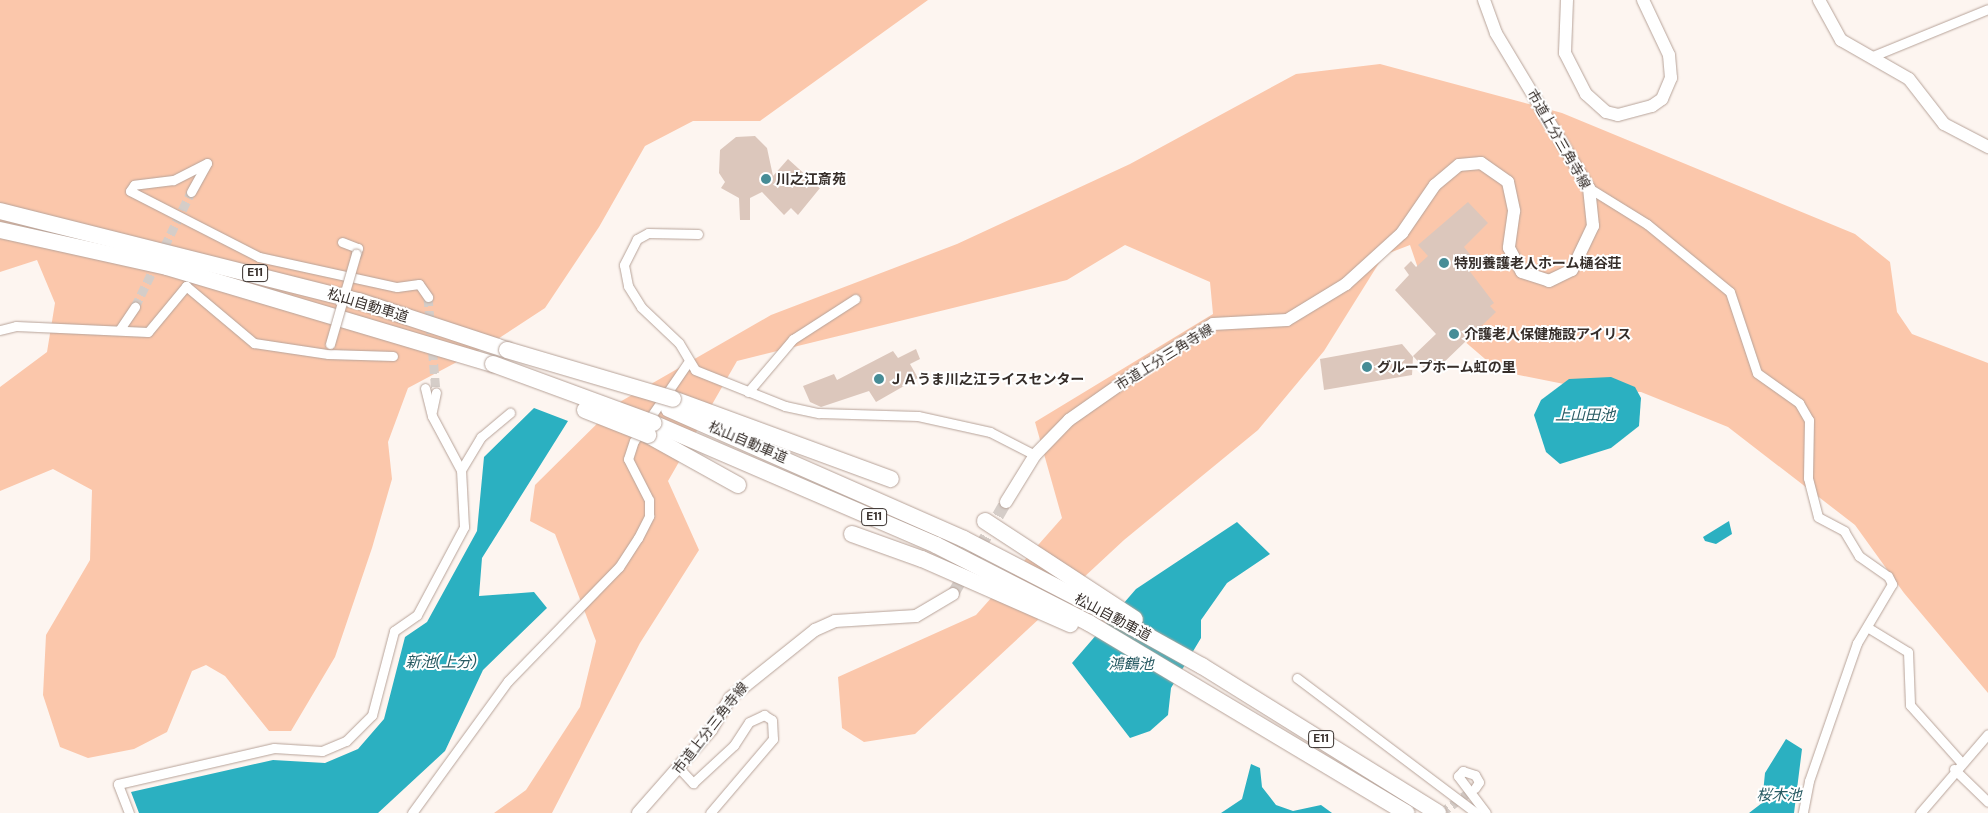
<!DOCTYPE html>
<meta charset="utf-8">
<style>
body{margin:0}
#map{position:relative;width:1988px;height:813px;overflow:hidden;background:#fdf5f0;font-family:"DM Sans","Noto Sans JP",sans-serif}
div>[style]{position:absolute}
.green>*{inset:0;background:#fbc7ab}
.water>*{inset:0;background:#2bb0c1}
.building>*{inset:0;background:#dcc7bc}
.street-tunnel>*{height:9px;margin-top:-4.5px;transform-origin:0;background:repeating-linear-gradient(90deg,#d5cdc8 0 9px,transparent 0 13.5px)}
.secondary-tunnel>*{height:12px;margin-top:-6px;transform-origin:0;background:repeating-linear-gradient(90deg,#d5cdc8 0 12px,transparent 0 18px)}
.roads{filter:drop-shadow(0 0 1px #b7a399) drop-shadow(0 0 1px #b7a399)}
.street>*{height:9px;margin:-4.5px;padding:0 4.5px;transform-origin:4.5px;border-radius:4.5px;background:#fff}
.secondary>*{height:12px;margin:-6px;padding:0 6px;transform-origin:6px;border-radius:6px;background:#fff}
.highway>*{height:16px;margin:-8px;padding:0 8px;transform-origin:8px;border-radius:8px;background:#fff}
.bridges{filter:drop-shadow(0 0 1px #b7a399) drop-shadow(0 0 1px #b7a399)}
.street-bridge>*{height:9px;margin:-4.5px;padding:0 4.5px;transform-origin:4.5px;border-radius:4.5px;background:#fff}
.highway-bridge>*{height:16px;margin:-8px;padding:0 8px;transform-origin:8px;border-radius:8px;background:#fff}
.dots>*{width:14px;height:14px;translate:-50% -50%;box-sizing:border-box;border:2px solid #fff;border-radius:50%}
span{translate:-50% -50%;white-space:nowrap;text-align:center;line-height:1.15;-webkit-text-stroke:4px #fff;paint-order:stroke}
.shield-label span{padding:1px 4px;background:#fff;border:1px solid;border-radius:4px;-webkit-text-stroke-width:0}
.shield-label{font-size:12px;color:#362e2a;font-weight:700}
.street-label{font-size:14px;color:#362e2a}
.poi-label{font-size:14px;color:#362e2a;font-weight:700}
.left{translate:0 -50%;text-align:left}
.water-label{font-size:15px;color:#285b63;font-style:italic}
</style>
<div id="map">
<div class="green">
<i style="clip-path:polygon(0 0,928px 0,760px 121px,693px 121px,645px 146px,599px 227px,545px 308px,487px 346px,408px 388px,388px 442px,392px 479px,372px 548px,335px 657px,291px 731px,269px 731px,225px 676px,206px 665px,192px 671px,167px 732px,134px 749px,88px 758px,60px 747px,43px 695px,46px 635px,90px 560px,92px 490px,53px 469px,0 491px,0 387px,47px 352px,55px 303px,37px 260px,0 272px)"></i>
<i style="clip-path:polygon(1380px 64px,1562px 113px,1855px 234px,1890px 262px,1897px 312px,1912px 334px,1988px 363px,1988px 693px,1904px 593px,1855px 525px,1728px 427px,1641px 392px,1589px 389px,1499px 371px,1434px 315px,1410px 245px,1384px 255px,1324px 351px,1258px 430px,1124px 540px,915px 734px,864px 742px,842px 728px,838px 677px,976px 615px,1062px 518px,1035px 422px,1213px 314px,1210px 282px,1125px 245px,1067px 280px,737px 361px,668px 481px,699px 550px,640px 643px,552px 813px,494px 813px,526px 790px,580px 707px,596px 641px,555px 534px,530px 521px,535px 485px,618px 403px,771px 315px,957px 244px,1130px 164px,1296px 74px)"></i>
</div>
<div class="water">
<i style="clip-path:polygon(1611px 377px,1635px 387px,1641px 398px,1639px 426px,1611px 448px,1560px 464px,1546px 452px,1534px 415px,1541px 400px,1569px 379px)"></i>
<i style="clip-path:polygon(534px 408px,568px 421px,482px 558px,479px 596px,534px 592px,547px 608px,483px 670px,445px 751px,378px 813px,139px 813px,131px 792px,273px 760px,325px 763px,358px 749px,384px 719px,405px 637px,427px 622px,477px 531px,484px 457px)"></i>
<i style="clip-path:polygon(1729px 521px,1732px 534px,1716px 544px,1705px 541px,1703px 537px)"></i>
<i style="clip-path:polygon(1237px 522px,1270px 554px,1227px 583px,1201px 620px,1201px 638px,1171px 688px,1168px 715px,1150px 731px,1130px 738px,1072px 663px,1136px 589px)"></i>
<i style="clip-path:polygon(1786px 739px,1802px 749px,1794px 813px,1749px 813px,1762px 803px,1765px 773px)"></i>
<i style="clip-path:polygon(1251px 764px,1260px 768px,1262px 787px,1276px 805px,1293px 811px,1321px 805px,1332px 813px,1221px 813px,1242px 799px)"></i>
</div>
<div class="building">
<i style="clip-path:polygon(755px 136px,767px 148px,773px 176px,788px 159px,820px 188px,798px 215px,791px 208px,784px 215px,762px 192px,750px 198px,750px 220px,740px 220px,739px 198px,721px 188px,725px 182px,719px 173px,720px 150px,736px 137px)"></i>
<i style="clip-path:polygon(1468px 202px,1488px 223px,1464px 247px,1473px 258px,1465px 265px,1494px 303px,1490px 306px,1496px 312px,1438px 368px,1433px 363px,1426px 370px,1413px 356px,1436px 334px,1395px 290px,1409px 275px,1404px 268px,1411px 261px,1416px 267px,1428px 256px,1418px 245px)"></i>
<i style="clip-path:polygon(1402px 344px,1413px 357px,1412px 375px,1324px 390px,1320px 359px)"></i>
<i style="clip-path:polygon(916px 349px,920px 359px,910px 364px,918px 378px,876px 402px,869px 391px,821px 407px,810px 402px,803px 386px,834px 374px,837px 380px,893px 351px,898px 358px)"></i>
</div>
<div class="street-tunnel">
<i style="left:428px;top:297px;width:95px;rotate:85.2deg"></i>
<i style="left:135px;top:307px;width:128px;rotate:-64deg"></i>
<i style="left:1441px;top:813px;width:42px;rotate:-36.3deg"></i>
</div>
<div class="secondary-tunnel">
<i style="left:953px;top:594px;width:106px;rotate:-60.1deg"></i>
</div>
<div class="roads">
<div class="street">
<i style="left:1873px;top:56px;width:124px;rotate:-22.2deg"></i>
<i style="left:207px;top:163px;width:38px;rotate:153deg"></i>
<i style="left:173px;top:180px;width:39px;rotate:173deg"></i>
<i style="left:134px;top:185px;width:7px;rotate:124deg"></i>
<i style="left:130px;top:191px;width:145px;rotate:27.1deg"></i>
<i style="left:259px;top:257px;width:141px;rotate:12.3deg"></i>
<i style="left:397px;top:287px;width:22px;rotate:-8deg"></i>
<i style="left:419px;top:284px;width:16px;rotate:55deg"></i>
<i style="left:1589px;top:188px;width:68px;rotate:31.8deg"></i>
<i style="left:1647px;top:224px;width:107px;rotate:39.3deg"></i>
<i style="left:1730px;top:292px;width:85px;rotate:71.6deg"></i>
<i style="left:1757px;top:373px;width:52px;rotate:35.5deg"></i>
<i style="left:1799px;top:403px;width:20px;rotate:60deg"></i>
<i style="left:1809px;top:420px;width:58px;rotate:91deg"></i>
<i style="left:1808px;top:478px;width:40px;rotate:75.6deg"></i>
<i style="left:1818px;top:517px;width:30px;rotate:28deg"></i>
<i style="left:1844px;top:531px;width:29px;rotate:59deg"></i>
<i style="left:1859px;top:556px;width:35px;rotate:35deg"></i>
<i style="left:1888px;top:576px;width:9px;rotate:63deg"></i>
<i style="left:1892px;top:584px;width:69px;rotate:120.7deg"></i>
<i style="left:1857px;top:643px;width:146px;rotate:109.2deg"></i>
<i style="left:1809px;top:781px;width:33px;rotate:101deg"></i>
<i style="left:191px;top:192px;width:33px;rotate:-61deg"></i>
<i style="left:698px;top:234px;width:50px;rotate:-178.9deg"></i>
<i style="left:648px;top:233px;width:13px;rotate:151deg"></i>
<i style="left:637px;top:239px;width:29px;rotate:117deg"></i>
<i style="left:624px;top:265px;width:21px;rotate:79deg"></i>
<i style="left:628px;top:286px;width:25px;rotate:58deg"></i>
<i style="left:641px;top:307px;width:52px;rotate:43.5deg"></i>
<i style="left:679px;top:343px;width:31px;rotate:59deg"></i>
<i style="left:695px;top:370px;width:97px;rotate:21.8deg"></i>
<i style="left:785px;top:406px;width:35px;rotate:12deg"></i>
<i style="left:819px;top:413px;width:99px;rotate:1.7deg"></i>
<i style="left:918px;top:416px;width:74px;rotate:12.5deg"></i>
<i style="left:990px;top:432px;width:51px;rotate:27.1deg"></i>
<i style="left:342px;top:242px;width:17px;rotate:21deg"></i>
<i style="left:358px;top:248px;width:6px;rotate:108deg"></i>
<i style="left:120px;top:329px;width:27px;rotate:-56deg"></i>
<i style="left:0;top:330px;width:16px;rotate:-14deg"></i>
<i style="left:16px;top:326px;width:132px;rotate:2.6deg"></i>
<i style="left:148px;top:332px;width:60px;rotate:-50.4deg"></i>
<i style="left:186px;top:286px;width:89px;rotate:40deg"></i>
<i style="left:254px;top:343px;width:75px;rotate:8.5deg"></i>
<i style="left:328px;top:354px;width:65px;rotate:1.8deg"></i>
<i style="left:425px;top:388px;width:29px;rotate:76deg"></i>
<i style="left:432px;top:416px;width:61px;rotate:61.8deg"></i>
<i style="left:748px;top:392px;width:70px;rotate:-49.7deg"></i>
<i style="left:793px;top:339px;width:74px;rotate:-32.8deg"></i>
<i style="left:432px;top:411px;width:19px;rotate:-78deg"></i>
<i style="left:1867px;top:627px;width:48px;rotate:31.4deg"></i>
<i style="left:1908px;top:652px;width:53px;rotate:87.8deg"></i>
<i style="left:1910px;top:705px;width:76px;rotate:48.2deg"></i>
<i style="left:1297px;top:678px;width:224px;rotate:37deg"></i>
<i style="left:679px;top:768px;width:21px;rotate:47deg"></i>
<i style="left:693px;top:783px;width:56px;rotate:-42.8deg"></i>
<i style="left:734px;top:745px;width:27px;rotate:-57deg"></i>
<i style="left:749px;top:722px;width:17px;rotate:-25deg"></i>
<i style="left:764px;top:715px;width:9px;rotate:32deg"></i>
<i style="left:772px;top:720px;width:19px;rotate:87deg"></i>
<i style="left:773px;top:739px;width:97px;rotate:130.4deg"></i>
<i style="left:1954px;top:769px;width:47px;rotate:44.1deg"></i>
<i style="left:1475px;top:788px;width:7px;rotate:-56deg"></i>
<i style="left:1479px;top:782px;width:8px;rotate:-120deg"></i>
<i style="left:1475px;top:775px;width:13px;rotate:-162deg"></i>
<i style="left:1463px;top:771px;width:7px;rotate:135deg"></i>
<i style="left:1458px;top:776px;width:46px;rotate:52.9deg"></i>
<i style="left:129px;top:813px;width:31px;rotate:-111deg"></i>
<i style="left:118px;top:784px;width:160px;rotate:-13deg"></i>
<i style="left:274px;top:748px;width:48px;rotate:3.6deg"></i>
<i style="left:322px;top:751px;width:26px;rotate:-23deg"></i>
<i style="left:346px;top:741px;width:37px;rotate:-45deg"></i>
<i style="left:372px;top:715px;width:87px;rotate:-75.3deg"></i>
<i style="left:394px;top:631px;width:28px;rotate:-35deg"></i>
<i style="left:417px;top:615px;width:100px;rotate:-61.9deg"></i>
<i style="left:464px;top:527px;width:57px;rotate:-93deg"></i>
<i style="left:461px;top:470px;width:39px;rotate:-59deg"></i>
<i style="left:481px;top:437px;width:38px;rotate:-40deg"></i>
<i style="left:412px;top:813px;width:163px;rotate:-54deg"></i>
<i style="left:508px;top:681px;width:159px;rotate:-45.8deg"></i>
<i style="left:619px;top:567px;width:35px;rotate:-57deg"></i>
<i style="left:638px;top:538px;width:25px;rotate:-63deg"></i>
<i style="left:649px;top:516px;width:16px;rotate:-90deg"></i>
<i style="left:649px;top:500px;width:46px;rotate:-117.1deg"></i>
<i style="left:628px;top:459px;width:19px;rotate:-72deg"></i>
<i style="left:634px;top:441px;width:97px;rotate:-55.5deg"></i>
<i style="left:1920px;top:813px;width:104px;rotate:-49.3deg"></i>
</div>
<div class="secondary">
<i style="left:1567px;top:0;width:53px;rotate:92.2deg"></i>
<i style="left:1565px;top:53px;width:46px;rotate:62.9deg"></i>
<i style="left:1586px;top:94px;width:27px;rotate:42deg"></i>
<i style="left:1606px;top:112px;width:12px;rotate:14deg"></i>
<i style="left:1618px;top:115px;width:35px;rotate:-15deg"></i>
<i style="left:1652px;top:106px;width:12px;rotate:-35deg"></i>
<i style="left:1662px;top:99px;width:23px;rotate:-67deg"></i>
<i style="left:1671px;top:78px;width:23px;rotate:-95deg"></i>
<i style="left:1669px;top:55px;width:61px;rotate:-115.3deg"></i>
<i style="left:1819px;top:0;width:46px;rotate:61.2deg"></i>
<i style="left:1841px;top:40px;width:78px;rotate:29.8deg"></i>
<i style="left:1909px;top:79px;width:57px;rotate:52.1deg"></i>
<i style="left:1944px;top:124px;width:50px;rotate:27.6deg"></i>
<i style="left:1006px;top:502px;width:55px;rotate:-58.3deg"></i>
<i style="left:1035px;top:455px;width:49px;rotate:-45.8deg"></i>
<i style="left:1069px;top:420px;width:98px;rotate:-35deg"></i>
<i style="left:1149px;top:364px;width:75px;rotate:-32deg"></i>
<i style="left:1213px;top:324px;width:74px;rotate:-3.1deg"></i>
<i style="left:1287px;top:320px;width:69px;rotate:-31.4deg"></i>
<i style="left:1346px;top:284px;width:76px;rotate:-42.3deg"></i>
<i style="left:1402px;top:233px;width:58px;rotate:-55.5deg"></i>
<i style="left:1435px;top:185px;width:31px;rotate:-40deg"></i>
<i style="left:1459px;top:165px;width:22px;rotate:-5deg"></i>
<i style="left:1481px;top:163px;width:33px;rotate:35deg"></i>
<i style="left:1508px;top:182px;width:30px;rotate:78deg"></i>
<i style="left:1514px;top:211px;width:37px;rotate:98deg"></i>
<i style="left:1509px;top:248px;width:27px;rotate:62deg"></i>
<i style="left:1522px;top:272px;width:28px;rotate:18deg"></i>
<i style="left:1549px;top:281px;width:25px;rotate:-26deg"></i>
<i style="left:1572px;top:270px;width:49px;rotate:-64.5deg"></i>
<i style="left:1593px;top:226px;width:38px;rotate:-96deg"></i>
<i style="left:1589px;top:188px;width:181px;rotate:-121deg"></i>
<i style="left:1496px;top:33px;width:35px;rotate:-110deg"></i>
<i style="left:638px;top:813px;width:111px;rotate:-48.7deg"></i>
<i style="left:711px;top:730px;width:37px;rotate:-59deg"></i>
<i style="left:730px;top:698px;width:109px;rotate:-38.7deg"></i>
<i style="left:815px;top:630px;width:22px;rotate:-24deg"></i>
<i style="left:835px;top:621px;width:81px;rotate:-3.5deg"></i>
<i style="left:916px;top:616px;width:43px;rotate:-30.7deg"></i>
</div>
<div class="highway">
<i style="left:0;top:211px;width:370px;rotate:14.1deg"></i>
<i style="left:359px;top:301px;width:156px;rotate:18.3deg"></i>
<i style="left:0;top:230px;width:171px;rotate:12.5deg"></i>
<i style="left:167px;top:267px;width:340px;rotate:16.6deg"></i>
<i style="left:673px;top:399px;width:232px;rotate:20.2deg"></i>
<i style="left:669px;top:409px;width:322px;rotate:23.8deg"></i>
<i style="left:964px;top:539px;width:154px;rotate:27.4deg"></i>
<i style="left:1101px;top:610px;width:115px;rotate:29deg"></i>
<i style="left:1202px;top:666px;width:278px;rotate:31.9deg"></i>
<i style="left:653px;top:423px;width:308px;rotate:23.3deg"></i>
<i style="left:936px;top:545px;width:172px;rotate:27deg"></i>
<i style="left:1089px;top:623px;width:370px;rotate:30.9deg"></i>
<i style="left:648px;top:435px;width:103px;rotate:29.1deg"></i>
<i style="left:985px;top:521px;width:179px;rotate:33.2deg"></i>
<i style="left:852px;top:534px;width:74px;rotate:19.7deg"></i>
<i style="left:922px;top:559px;width:162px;rotate:23.7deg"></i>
</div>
</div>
<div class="bridges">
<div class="street-bridge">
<i style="left:330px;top:344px;width:94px;rotate:-73.9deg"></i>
</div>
<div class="highway-bridge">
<i style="left:507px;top:350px;width:173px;rotate:16.4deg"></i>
<i style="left:493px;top:364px;width:171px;rotate:20.2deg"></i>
<i style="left:585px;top:410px;width:68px;rotate:21.6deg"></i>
</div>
</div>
<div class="dots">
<i style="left:766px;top:179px;background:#468c96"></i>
<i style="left:1444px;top:263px;background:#468c96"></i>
<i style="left:1454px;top:334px;background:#468c96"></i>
<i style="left:1367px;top:367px;background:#468c96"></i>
<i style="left:879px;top:379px;background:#468c96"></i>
</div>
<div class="shield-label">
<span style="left:255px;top:273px">E11</span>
<span style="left:874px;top:517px">E11</span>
<span style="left:1321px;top:739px">E11</span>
</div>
<div class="street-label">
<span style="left:1559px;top:139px;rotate:60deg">市道上分三角寺線</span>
<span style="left:368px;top:305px;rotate:17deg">松山自動車道</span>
<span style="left:1164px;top:357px;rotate:-32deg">市道上分三角寺線</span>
<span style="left:748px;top:442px;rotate:23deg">松山自動車道</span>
<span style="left:1113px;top:617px;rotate:28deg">松山自動車道</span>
<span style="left:710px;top:728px;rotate:-52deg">市道上分三角寺線</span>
</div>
<div class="poi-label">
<span class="left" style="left:776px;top:179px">川之江斎苑</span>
<span class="left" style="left:1454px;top:263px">特別養護老人ホーム樋谷荘</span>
<span class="left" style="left:1464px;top:334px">介護老人保健施設アイリス</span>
<span class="left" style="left:1377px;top:367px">グループホーム虹の里</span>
<span class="left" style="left:889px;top:379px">ＪＡうま川之江ライスセンター</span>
</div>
<div class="water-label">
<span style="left:1585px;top:416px">上山田池</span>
<span style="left:441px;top:663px">新池(上分)</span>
<span style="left:1131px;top:665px">鴻鶴池</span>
<span style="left:1779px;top:796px">桜木池</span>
</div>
</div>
